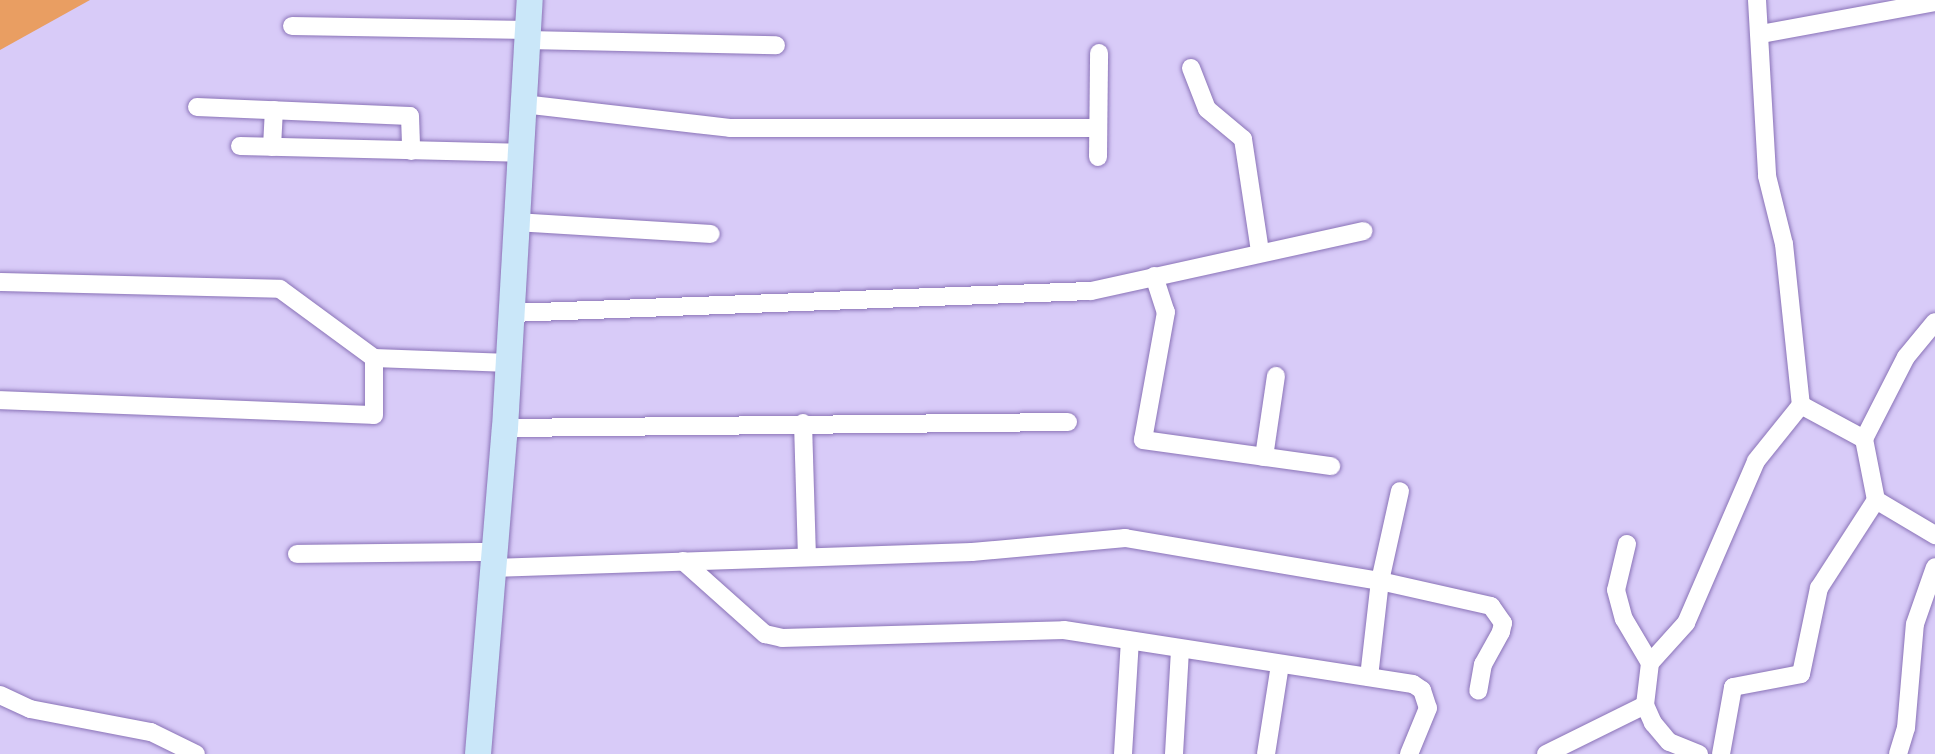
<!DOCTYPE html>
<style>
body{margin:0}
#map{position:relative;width:1935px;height:754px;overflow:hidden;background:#d8cbf8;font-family:"Space Grotesk",sans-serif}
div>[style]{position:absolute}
.green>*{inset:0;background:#e99e62}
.roads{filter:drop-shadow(0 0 2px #8a73b7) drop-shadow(0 0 2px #8a73b7)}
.street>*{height:18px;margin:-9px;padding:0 9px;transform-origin:9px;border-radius:9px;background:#fff}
.secondary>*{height:26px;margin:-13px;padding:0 13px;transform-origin:13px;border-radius:13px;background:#cae7f9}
span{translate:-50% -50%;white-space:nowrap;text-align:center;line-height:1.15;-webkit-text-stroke:8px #d8cbf8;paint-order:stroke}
</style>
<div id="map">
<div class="green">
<i style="clip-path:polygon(0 0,90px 0,0 50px)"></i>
</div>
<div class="roads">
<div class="street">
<i style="left:1757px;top:0;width:176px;rotate:86.7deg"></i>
<i style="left:1767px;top:176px;width:70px;rotate:76deg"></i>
<i style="left:1784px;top:244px;width:162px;rotate:84deg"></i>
<i style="left:292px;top:26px;width:236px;rotate:1deg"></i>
<i style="left:1761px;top:34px;width:177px;rotate:-10.4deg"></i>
<i style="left:527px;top:40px;width:249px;rotate:1.2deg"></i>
<i style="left:1191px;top:68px;width:44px;rotate:68.7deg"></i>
<i style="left:1207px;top:109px;width:47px;rotate:39.8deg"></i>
<i style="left:1243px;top:139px;width:113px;rotate:81.4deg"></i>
<i style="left:523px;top:104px;width:208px;rotate:6.6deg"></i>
<i style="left:730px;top:128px;width:368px"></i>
<i style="left:197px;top:107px;width:213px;rotate:2.4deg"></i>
<i style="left:410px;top:116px;width:35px;rotate:88deg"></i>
<i style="left:240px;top:146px;width:279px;rotate:1.4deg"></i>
<i style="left:272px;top:147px;width:37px;rotate:-87deg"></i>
<i style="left:1098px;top:157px;width:104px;rotate:-89.4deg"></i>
<i style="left:516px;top:222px;width:195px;rotate:3.5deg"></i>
<i style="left:1154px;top:276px;width:38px;rotate:72deg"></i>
<i style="left:1166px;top:312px;width:130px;rotate:100.2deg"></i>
<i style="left:1143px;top:440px;width:190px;rotate:7.9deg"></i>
<i style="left:0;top:282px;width:280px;rotate:1.4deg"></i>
<i style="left:280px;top:289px;width:117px;rotate:36.3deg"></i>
<i style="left:374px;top:358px;width:136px;rotate:2.1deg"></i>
<i style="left:512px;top:313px;width:579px;rotate:-2.18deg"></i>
<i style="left:1091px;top:291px;width:279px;rotate:-12.4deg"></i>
<i style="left:0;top:400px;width:374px;rotate:2.3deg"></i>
<i style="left:374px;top:415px;width:57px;rotate:-90deg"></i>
<i style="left:1801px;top:405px;width:72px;rotate:28.4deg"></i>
<i style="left:1864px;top:439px;width:62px;rotate:78.9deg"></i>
<i style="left:1876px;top:500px;width:69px;rotate:30.7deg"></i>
<i style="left:803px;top:423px;width:134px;rotate:88.3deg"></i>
<i style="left:505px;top:428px;width:563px;rotate:-0.61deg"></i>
<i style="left:1864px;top:439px;width:92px;rotate:-62.9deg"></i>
<i style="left:1906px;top:357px;width:45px;rotate:-50.4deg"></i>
<i style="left:1264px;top:457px;width:82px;rotate:-81.6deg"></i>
<i style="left:1627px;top:544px;width:47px;rotate:103.4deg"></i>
<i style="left:1616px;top:590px;width:30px;rotate:75deg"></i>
<i style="left:1624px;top:619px;width:51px;rotate:59.4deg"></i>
<i style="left:297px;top:554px;width:197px;rotate:-0.6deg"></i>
<i style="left:683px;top:561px;width:110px;rotate:41.7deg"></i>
<i style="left:765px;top:634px;width:17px;rotate:13deg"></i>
<i style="left:782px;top:638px;width:282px;rotate:-1.6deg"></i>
<i style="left:1064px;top:630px;width:353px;rotate:8.8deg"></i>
<i style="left:1413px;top:684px;width:11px;rotate:34deg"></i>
<i style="left:1422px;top:690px;width:19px;rotate:72deg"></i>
<i style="left:1428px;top:708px;width:50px;rotate:112.4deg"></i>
<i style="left:492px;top:568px;width:480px;rotate:-1.9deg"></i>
<i style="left:972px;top:552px;width:154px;rotate:-5.2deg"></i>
<i style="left:1125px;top:538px;width:259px;rotate:9.6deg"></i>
<i style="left:1380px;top:581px;width:114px;rotate:12.7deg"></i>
<i style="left:1491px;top:606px;width:21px;rotate:55deg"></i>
<i style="left:1503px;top:623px;width:9px;rotate:103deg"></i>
<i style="left:1501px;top:632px;width:37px;rotate:119deg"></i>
<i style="left:1483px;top:664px;width:27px;rotate:100deg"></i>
<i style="left:1369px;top:677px;width:97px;rotate:-83.5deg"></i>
<i style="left:1380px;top:581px;width:92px;rotate:-77.5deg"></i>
<i style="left:0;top:695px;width:33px;rotate:25deg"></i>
<i style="left:30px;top:709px;width:123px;rotate:10.8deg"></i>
<i style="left:151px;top:732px;width:50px;rotate:26.1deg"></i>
<i style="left:1123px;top:754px;width:113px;rotate:-86.5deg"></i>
<i style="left:1174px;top:754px;width:104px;rotate:-86.7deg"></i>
<i style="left:1266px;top:754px;width:90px;rotate:-81.1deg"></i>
<i style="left:1546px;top:754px;width:110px;rotate:-26.3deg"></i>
<i style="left:1699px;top:754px;width:32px;rotate:-158deg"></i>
<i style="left:1669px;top:742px;width:25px;rotate:-130deg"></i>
<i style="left:1653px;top:723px;width:20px;rotate:-114deg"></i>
<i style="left:1645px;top:705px;width:42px;rotate:-83.2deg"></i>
<i style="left:1650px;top:663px;width:54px;rotate:-48deg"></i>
<i style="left:1686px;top:623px;width:176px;rotate:-66.6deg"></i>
<i style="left:1756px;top:461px;width:72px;rotate:-51.2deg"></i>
<i style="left:1721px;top:754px;width:68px;rotate:-79.8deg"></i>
<i style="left:1733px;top:687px;width:69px;rotate:-10.8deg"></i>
<i style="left:1801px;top:674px;width:88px;rotate:-78.2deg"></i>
<i style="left:1819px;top:588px;width:105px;rotate:-57.1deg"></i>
<i style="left:1898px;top:754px;width:27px;rotate:-73deg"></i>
<i style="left:1906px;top:728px;width:104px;rotate:-85.1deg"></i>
<i style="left:1915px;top:624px;width:60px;rotate:-70.7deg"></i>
</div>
<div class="secondary">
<i style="left:478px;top:754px;width:327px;rotate:-85.3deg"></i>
<i style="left:505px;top:428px;width:429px;rotate:-86.7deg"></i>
</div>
</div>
</div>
